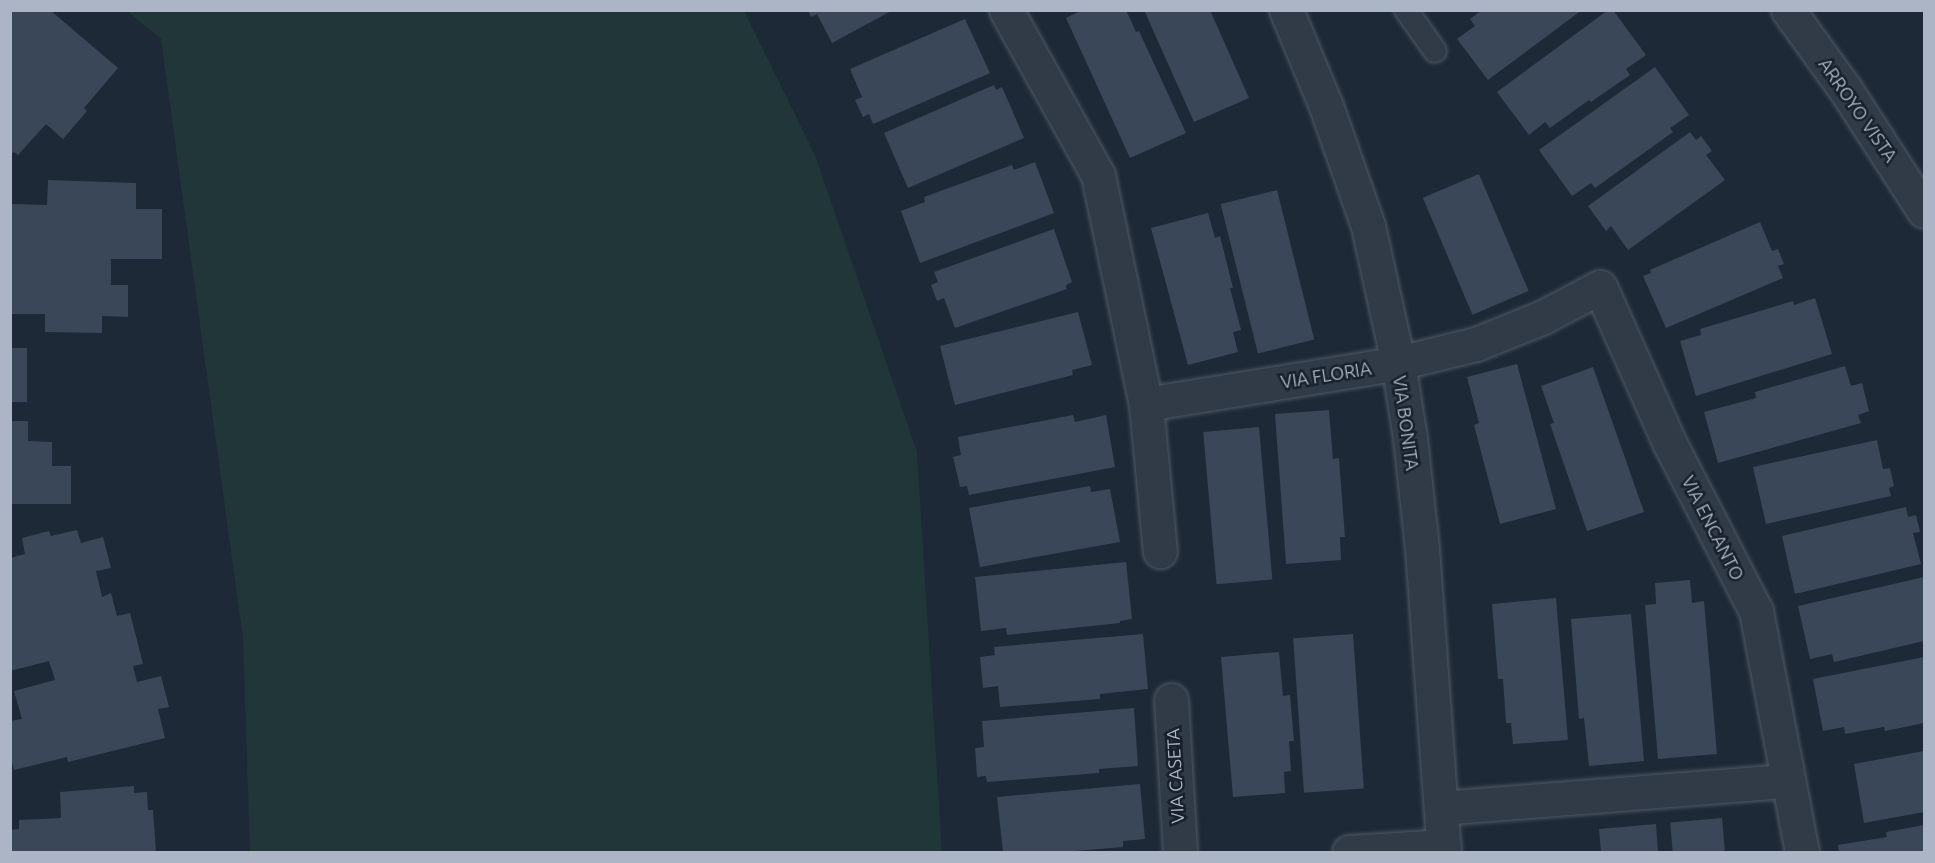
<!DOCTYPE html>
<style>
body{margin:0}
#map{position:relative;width:1935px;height:863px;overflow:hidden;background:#1e2937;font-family:Ubuntu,sans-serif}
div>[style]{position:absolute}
.green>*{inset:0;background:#203638}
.building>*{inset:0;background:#394758;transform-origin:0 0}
.roads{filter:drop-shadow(0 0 2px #4f5866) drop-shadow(0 0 2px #4f5866)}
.service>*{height:22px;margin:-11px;padding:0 11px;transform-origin:11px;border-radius:11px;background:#313b47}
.minor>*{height:33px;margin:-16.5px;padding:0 16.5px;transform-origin:16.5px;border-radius:16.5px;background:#313b47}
.tertiary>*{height:33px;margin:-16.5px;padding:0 16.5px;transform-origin:16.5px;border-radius:16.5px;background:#313b47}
span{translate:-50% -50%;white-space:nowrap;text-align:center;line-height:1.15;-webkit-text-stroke:5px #17202c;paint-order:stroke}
.street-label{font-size:18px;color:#abb5c5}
.frame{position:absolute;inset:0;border:12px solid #abb5c5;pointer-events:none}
</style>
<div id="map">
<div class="green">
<i style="clip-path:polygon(127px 11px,744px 11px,815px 155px,917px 452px,942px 852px,250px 852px,243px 639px,161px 39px)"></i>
</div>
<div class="building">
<i style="clip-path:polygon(10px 10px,50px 10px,118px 68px,84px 108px,87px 111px,63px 139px,46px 124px,18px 155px,14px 152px,10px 155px)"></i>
<i style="clip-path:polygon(808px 10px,893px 10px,832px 43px,817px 14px,811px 17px)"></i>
<i style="clip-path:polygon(1082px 10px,1126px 10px,1136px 32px,1139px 31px,1186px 133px,1130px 158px,1066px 18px)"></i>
<i style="clip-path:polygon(1144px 10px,1210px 10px,1249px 98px,1194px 122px)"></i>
<i style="clip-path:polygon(1482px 10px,1582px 10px,1488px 80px,1457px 39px,1475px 26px,1470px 19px)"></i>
<i style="clip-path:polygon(1608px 10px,1613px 10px,1646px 55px,1626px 69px,1630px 75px,1591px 102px,1589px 100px,1550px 128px,1545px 122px,1529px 135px,1497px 92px)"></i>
<i style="clip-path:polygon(965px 19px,990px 73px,873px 124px,869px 114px,863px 117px,855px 100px,862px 97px,850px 69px)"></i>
<i style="clip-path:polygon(1655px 67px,1689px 115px,1670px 128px,1673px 132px,1595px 188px,1591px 183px,1572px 196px,1539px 150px)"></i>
<i style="clip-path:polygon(994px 85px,996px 90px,1002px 87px,1024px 138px,908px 188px,884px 133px)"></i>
<i style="clip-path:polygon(1690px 132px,1696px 140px,1701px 136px,1712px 151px,1706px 155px,1725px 180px,1628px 250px,1611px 226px,1606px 231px,1588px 206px)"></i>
<i style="clip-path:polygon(1035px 162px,1054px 213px,920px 263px,901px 211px,925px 202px,924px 197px,1012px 165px,1014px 170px)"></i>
<i style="left:1479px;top:174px;width:127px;height:61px;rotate:67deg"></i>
<i style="clip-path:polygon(48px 180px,136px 183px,136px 209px,162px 209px,162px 259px,111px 259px,111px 285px,128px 285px,128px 317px,102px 316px,102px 333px,45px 332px,45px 314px,10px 314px,10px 204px,47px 205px)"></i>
<i style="left:1277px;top:190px;width:154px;height:58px;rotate:76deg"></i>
<i style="clip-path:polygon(1208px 213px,1215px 238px,1220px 236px,1233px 288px,1230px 288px,1241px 330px,1233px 332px,1238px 352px,1188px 365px,1151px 228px)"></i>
<i style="clip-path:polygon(1760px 222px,1772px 251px,1778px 249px,1784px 264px,1778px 266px,1783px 278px,1666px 328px,1643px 276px,1651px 273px,1650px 270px)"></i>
<i style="clip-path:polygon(1054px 229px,1072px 282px,1066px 285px,1067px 289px,955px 328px,944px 298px,937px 301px,931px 285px,938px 282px,934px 272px)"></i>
<i style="clip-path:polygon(1815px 298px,1832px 354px,1696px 396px,1680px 341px,1701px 335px,1700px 329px,1793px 301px,1794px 305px)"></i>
<i style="clip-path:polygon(1078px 312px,1092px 365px,1072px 370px,1073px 375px,955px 405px,940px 346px)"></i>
<i style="left:10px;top:348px;width:17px;height:54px"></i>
<i style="clip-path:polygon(1517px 364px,1556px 509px,1500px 524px,1474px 425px,1479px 423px,1467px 377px)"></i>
<i style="clip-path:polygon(1845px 366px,1851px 386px,1862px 383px,1869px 411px,1858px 415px,1861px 423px,1718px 463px,1704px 412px,1756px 398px,1755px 392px)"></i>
<i style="clip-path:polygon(1593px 367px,1644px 512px,1587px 531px,1550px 424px,1554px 423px,1541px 386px)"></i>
<i style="clip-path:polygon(1329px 410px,1333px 459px,1339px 458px,1345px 537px,1340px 537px,1341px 560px,1286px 564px,1275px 414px)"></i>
<i style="clip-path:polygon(1073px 415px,1075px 422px,1106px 415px,1115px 467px,969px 495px,967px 486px,960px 487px,953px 457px,961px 455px,958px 437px)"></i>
<i style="clip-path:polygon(10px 421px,28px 421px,28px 441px,52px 442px,52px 466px,71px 466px,71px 504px,10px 504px)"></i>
<i style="left:1259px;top:427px;width:153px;height:56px;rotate:85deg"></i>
<i style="clip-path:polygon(1877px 440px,1883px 469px,1890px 468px,1894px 486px,1889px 488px,1891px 496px,1766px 524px,1753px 467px)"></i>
<i style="clip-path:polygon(1090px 486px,1091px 492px,1110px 489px,1120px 542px,980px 567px,969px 508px)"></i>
<i style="clip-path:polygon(1906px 507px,1908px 517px,1916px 515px,1920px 532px,1913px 533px,1921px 564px,1795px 594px,1782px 536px)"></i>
<i style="clip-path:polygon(77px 530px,81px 543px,103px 537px,111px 568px,96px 571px,102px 597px,111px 593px,117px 616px,130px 613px,143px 664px,133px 666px,137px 682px,161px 676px,169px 707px,158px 709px,165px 738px,68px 762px,67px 757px,14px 770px,10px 755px,10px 721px,22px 719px,14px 691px,55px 680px,49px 661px,10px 671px,10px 558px,25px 554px,22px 538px,49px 531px,51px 536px)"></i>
<i style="clip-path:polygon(1126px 562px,1132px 619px,1120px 621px,1120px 623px,1007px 635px,1006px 628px,981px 631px,975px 577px)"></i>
<i style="clip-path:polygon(1924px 577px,1924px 641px,1834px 662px,1832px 654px,1810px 659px,1798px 606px)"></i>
<i style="clip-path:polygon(1690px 580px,1692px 603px,1704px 601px,1717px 754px,1658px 759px,1645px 605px,1656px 604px,1655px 583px)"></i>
<i style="clip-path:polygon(1556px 598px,1568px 740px,1513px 744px,1511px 723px,1506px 723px,1503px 679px,1498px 679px,1492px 604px)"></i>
<i style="clip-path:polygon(1631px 614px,1644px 761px,1589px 766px,1584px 718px,1579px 719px,1571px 619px)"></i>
<i style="clip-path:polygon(1143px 634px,1148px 689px,1100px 694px,1100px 699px,1000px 707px,998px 686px,983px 688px,980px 657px,995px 655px,994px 647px)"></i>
<i style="left:1353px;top:634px;width:155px;height:60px;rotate:86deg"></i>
<i style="clip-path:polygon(1279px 652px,1283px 696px,1290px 695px,1294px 741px,1289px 741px,1291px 771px,1284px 772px,1285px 793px,1233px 797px,1221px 657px)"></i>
<i style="clip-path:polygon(1924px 657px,1924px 723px,1885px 731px,1884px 727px,1845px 734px,1844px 727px,1823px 731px,1813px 679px)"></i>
<i style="clip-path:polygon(1134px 708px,1138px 766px,1099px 769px,1099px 773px,987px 782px,986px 776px,977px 777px,975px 748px,984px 747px,982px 721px)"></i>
<i style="clip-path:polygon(1924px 751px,1924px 812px,1864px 823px,1854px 764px)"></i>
<i style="clip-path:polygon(1140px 784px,1145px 839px,1123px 841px,1123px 847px,1063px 852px,1003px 852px,997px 797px)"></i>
<i style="clip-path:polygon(134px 786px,134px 793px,147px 792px,148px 810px,153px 810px,156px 852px,10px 852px,10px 830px,19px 829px,19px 820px,61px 818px,60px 792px)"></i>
<i style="left:1722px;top:818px;width:34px;height:52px;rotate:85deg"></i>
<i style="clip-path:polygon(1656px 824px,1658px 852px,1601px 852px,1599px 829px)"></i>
<i style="clip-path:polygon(1924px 825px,1924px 852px,1839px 852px,1838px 845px,1887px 837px,1886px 832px)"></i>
</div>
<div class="roads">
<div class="service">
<i style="left:1406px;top:10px;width:50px;rotate:54.7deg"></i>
</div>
<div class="minor">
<i style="left:1006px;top:10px;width:189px;rotate:60.9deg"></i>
<i style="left:1098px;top:175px;width:234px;rotate:78.2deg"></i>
<i style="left:1146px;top:404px;width:148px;rotate:84.6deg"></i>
<i style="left:1286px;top:10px;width:104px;rotate:67.4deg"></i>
<i style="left:1326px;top:106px;width:127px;rotate:70.7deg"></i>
<i style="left:1368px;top:226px;width:140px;rotate:77.6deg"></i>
<i style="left:1398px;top:363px;width:76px;rotate:80.9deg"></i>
<i style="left:1410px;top:438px;width:111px;rotate:83.8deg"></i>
<i style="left:1422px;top:548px;width:305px;rotate:85.9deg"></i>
<i style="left:1146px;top:404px;width:255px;rotate:-9.2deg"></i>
<i style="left:1398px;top:363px;width:80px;rotate:-13.7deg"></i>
<i style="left:1476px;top:344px;width:72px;rotate:-21.9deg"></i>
<i style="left:1543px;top:317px;width:64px;rotate:-27.8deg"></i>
<i style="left:1600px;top:287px;width:170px;rotate:66deg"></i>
<i style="left:1669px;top:442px;width:190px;rotate:62.8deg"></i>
<i style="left:1756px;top:611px;width:245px;rotate:79.2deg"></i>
<i style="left:1171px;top:700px;width:152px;rotate:86.6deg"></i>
<i style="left:1441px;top:808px;width:347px;rotate:-4.5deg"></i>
<i style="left:1349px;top:852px;width:95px;rotate:-3.6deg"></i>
</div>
<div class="tertiary">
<i style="left:1788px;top:10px;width:97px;rotate:54.2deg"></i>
<i style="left:1845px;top:89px;width:145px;rotate:57.1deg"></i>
</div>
</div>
<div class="street-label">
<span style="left:1858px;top:110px;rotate:55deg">ARROYO VISTA</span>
<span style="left:1326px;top:375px;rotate:-9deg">VIA FLORIA</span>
<span style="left:1406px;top:423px;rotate:82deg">VIA BONITA</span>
<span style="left:1713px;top:528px;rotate:63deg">VIA ENCANTO</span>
<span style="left:1175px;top:776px;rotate:-93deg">VIA CASETA</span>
</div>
<div class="frame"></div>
</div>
